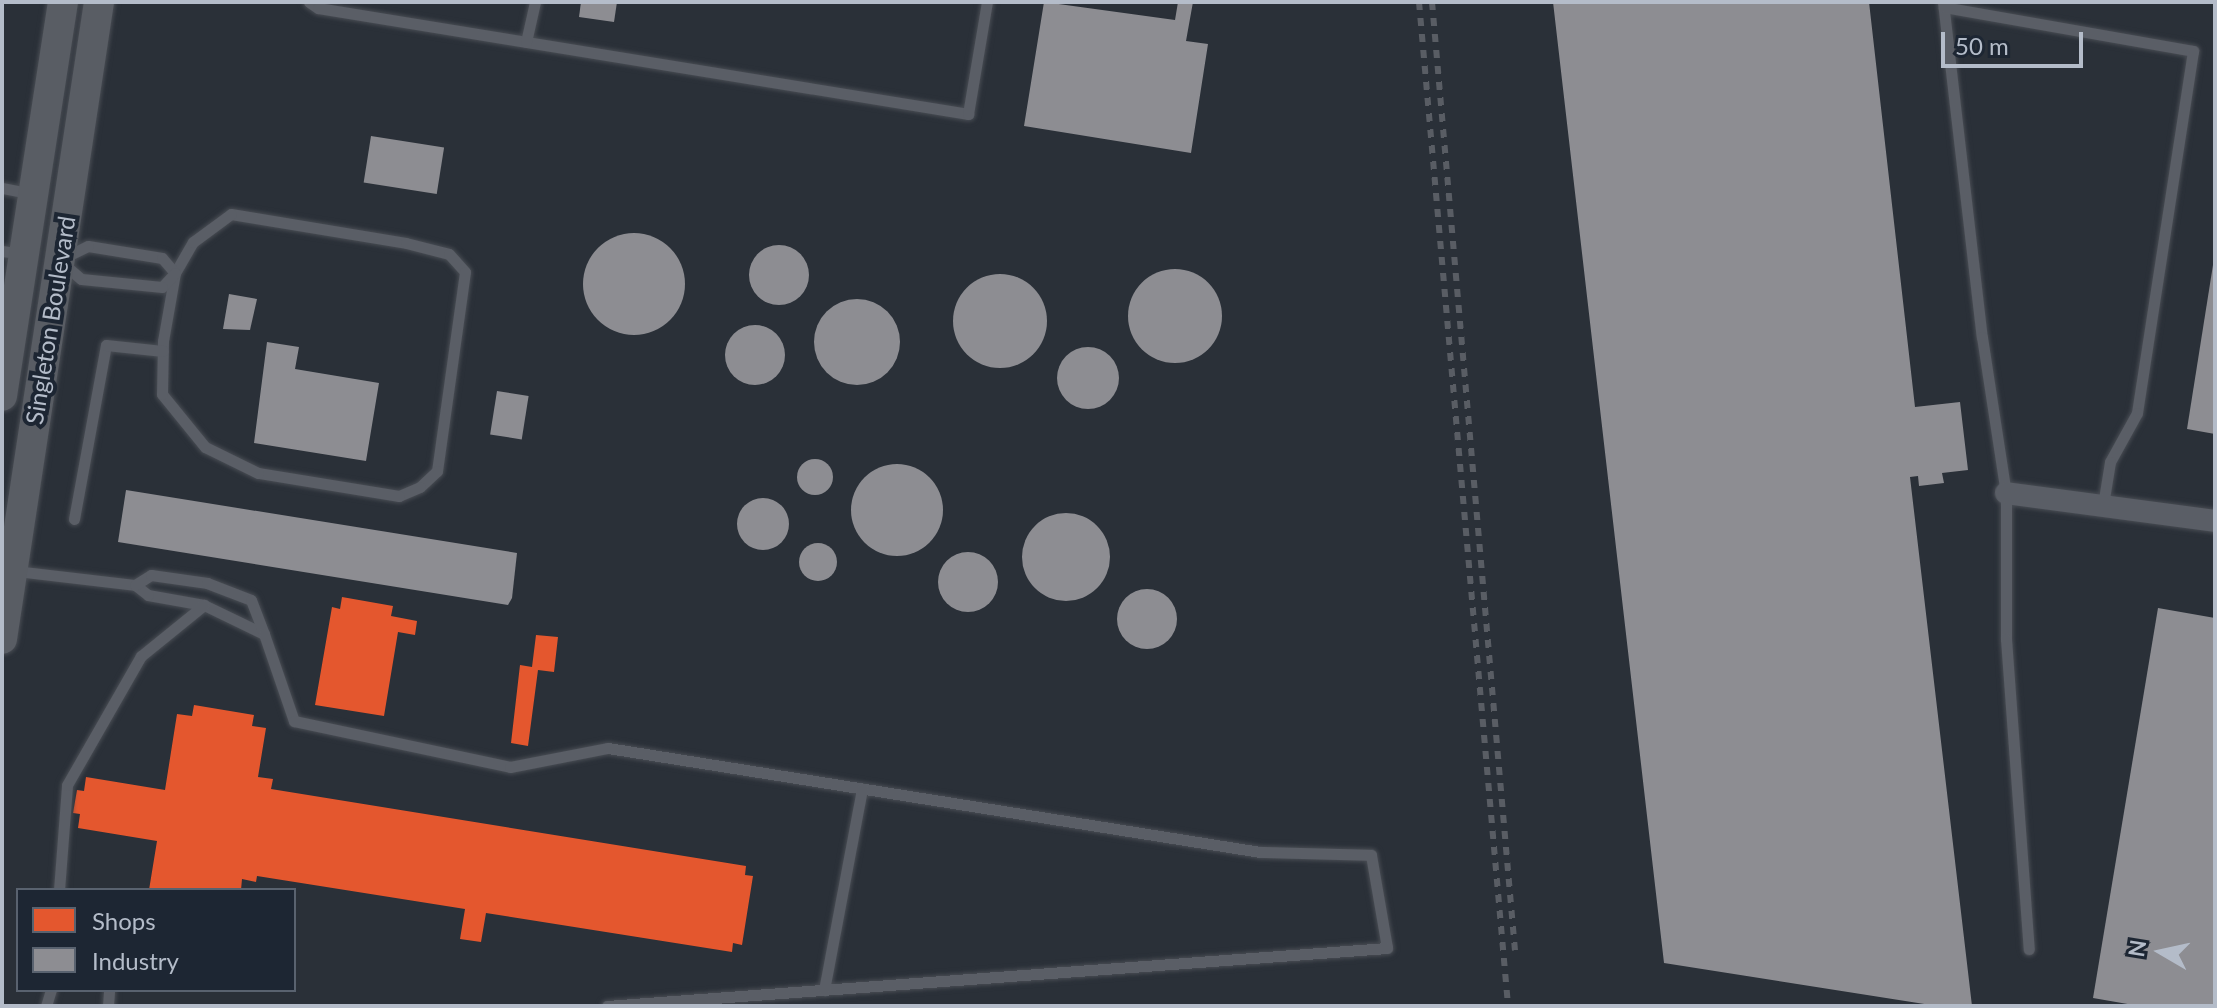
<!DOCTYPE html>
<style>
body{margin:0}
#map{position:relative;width:2217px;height:1008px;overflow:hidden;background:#2a3038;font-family:Lato,sans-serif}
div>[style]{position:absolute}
.shops>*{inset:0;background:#e4572e}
.industry>*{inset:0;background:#8d8d92;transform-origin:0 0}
.round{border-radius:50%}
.roads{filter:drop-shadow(0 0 2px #484c53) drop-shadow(0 0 2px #484c53)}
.service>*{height:11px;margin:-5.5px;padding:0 5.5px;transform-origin:5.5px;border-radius:5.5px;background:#5a5e66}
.minor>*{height:22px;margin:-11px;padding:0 11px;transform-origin:11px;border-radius:11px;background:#5a5e66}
.secondary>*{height:30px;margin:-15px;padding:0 15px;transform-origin:15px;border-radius:15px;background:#595d64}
.rail>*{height:6px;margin-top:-3px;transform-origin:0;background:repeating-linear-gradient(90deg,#595d64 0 8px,transparent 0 16px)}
span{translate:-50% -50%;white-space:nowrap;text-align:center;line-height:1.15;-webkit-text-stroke:8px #1d2633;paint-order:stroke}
.street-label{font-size:24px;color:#b4bcc9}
.frame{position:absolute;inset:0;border:4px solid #b4bcc9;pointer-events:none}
.legend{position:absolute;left:16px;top:888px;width:280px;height:104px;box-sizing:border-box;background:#1d2633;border:2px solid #59626f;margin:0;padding:10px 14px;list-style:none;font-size:24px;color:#b4bcc9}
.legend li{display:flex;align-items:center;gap:16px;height:40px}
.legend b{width:40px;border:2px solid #59626f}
.north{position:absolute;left:2121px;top:912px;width:80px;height:80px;-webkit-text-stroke:6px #1d2633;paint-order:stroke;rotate:279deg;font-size:22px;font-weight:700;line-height:32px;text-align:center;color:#b4bcc9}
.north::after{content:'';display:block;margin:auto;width:28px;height:36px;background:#b4bcc9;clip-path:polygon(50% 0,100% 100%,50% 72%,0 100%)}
.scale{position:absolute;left:1941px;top:32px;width:142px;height:36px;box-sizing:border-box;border:4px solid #b4bcc9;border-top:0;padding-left:10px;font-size:24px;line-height:28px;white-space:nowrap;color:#b4bcc9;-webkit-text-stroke:6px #1d2633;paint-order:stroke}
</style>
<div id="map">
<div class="shops">
<i style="clip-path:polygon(342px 597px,393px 606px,391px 616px,417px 621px,415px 635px,398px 632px,384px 716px,315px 705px,332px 607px,340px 609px)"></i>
<i style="clip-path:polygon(536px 635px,558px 637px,554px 672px,538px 670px,528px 746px,511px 743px,520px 665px,532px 667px)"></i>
<i style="clip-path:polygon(194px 705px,254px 715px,252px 726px,266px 728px,258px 777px,273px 779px,271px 789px,746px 866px,745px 875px,753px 876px,742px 945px,733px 943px,732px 952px,486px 913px,481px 942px,460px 939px,465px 909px,257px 876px,256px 882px,242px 879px,241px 890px,149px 890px,157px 841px,78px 828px,80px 814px,73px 813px,77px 790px,84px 791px,86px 777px,165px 790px,177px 714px,192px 716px)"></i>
</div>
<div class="industry">
<i style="clip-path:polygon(581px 2px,617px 2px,614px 22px,579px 17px)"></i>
<i style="clip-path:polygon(1044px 2px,1175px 20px,1178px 2px,1193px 2px,1186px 41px,1208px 44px,1191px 153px,1024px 126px)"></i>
<i style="clip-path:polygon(1553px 2px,1869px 2px,1915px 407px,1960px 402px,1968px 470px,1942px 473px,1944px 483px,1919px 486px,1918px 476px,1910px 477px,1972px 1006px,1937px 1006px,1664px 963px)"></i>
<i style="left:371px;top:136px;width:74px;height:47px;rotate:9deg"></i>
<i class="round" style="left:583px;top:233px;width:102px;height:102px"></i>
<i class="round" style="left:749px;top:245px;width:60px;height:60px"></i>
<i style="clip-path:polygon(2213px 265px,2215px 265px,2215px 434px,2187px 429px)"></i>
<i class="round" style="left:1128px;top:269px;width:94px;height:94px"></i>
<i class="round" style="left:953px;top:274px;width:94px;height:94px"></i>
<i style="clip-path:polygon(229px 294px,257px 299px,250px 330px,223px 329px)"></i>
<i class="round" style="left:814px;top:299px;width:86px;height:86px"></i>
<i class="round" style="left:725px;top:325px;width:60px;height:60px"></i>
<i style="clip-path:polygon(267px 342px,299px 347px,295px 369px,379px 383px,366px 461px,254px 443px)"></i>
<i class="round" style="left:1057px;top:347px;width:62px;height:62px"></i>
<i style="left:497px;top:391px;width:32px;height:44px;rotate:9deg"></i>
<i class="round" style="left:797px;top:459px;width:36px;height:36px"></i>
<i class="round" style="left:851px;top:464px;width:92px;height:92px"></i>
<i style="clip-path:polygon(126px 490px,517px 553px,512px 598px,508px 605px,118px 542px)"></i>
<i class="round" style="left:737px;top:498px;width:52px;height:52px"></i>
<i class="round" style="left:1022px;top:513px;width:88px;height:88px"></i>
<i class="round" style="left:799px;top:543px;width:38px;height:38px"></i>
<i class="round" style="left:938px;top:552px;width:60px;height:60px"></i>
<i class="round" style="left:1117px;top:589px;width:60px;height:60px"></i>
<i style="clip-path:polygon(2158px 608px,2215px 618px,2215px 1006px,2139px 1006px,2093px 998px)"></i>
</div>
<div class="roads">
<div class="service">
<i style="left:309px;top:2px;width:11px;rotate:34deg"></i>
<i style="left:318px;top:8px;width:659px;rotate:9.26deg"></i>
<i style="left:968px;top:114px;width:114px;rotate:-80.4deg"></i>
<i style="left:1943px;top:2px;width:337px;rotate:83.4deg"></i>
<i style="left:1982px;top:337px;width:158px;rotate:81.3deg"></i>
<i style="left:2006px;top:493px;width:146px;rotate:90deg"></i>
<i style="left:2006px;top:639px;width:311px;rotate:85.8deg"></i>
<i style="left:1944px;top:7px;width:253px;rotate:10deg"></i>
<i style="left:2193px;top:51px;width:366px;rotate:98.8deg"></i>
<i style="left:2137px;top:413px;width:56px;rotate:118.9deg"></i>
<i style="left:2110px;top:462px;width:44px;rotate:99.2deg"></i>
<i style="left:526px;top:42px;width:41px;rotate:-77.3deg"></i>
<i style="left:2px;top:188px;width:32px;rotate:11deg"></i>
<i style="left:231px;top:214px;width:177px;rotate:9.4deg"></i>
<i style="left:406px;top:243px;width:44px;rotate:14.3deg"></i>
<i style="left:449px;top:254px;width:24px;rotate:48deg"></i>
<i style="left:465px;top:272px;width:201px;rotate:98deg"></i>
<i style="left:437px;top:471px;width:23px;rotate:137deg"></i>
<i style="left:420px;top:487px;width:23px;rotate:157deg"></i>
<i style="left:399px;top:496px;width:143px;rotate:-170.7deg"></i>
<i style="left:258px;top:473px;width:59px;rotate:-153.9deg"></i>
<i style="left:205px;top:447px;width:68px;rotate:-129.1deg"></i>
<i style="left:162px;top:394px;width:53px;rotate:-88.9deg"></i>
<i style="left:163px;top:341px;width:69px;rotate:-80deg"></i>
<i style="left:175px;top:273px;width:36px;rotate:-60deg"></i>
<i style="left:193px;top:242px;width:47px;rotate:-36.4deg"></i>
<i style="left:88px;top:246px;width:75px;rotate:9.2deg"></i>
<i style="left:162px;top:258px;width:20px;rotate:49deg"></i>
<i style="left:175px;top:273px;width:19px;rotate:133deg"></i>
<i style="left:162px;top:287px;width:81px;rotate:-174.4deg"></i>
<i style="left:81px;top:279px;width:29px;rotate:-139deg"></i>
<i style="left:59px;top:260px;width:32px;rotate:-26deg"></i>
<i style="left:2px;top:251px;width:21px;rotate:8deg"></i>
<i style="left:74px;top:519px;width:177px;rotate:-79.6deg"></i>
<i style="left:106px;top:345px;width:57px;rotate:6deg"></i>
<i style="left:16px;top:571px;width:120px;rotate:6.7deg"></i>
<i style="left:264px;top:634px;width:67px;rotate:-154.2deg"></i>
<i style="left:204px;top:605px;width:57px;rotate:-169.9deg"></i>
<i style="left:148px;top:595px;width:16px;rotate:-142deg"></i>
<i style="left:135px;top:585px;width:19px;rotate:-32deg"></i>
<i style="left:151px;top:575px;width:57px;rotate:8.1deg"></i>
<i style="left:207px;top:583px;width:47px;rotate:21.1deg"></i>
<i style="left:251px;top:600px;width:36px;rotate:69deg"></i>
<i style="left:264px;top:634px;width:92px;rotate:71deg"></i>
<i style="left:294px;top:721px;width:221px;rotate:12deg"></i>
<i style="left:510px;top:767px;width:100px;rotate:-11deg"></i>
<i style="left:608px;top:748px;width:660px;rotate:9.06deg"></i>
<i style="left:1260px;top:852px;width:111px;rotate:1.5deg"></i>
<i style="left:1371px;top:855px;width:94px;rotate:80.2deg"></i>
<i style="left:1387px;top:948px;width:782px;rotate:175.75deg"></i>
<i style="left:59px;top:890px;width:105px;rotate:-85.6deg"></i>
<i style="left:67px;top:785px;width:149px;rotate:-60.2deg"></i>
<i style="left:141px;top:656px;width:81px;rotate:-39deg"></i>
<i style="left:824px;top:990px;width:205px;rotate:-79.3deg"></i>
<i style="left:46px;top:1006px;width:17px;rotate:-73deg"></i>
<i style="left:108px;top:1006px;width:16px;rotate:-86deg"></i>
</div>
<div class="minor">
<i style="left:2006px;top:493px;width:211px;rotate:7.6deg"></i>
</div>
<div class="secondary">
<i style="left:2px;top:396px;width:399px;rotate:-81.2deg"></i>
<i style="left:2px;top:639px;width:644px;rotate:-81.34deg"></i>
</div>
</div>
<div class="rail">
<i style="left:1419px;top:2px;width:1008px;rotate:84.93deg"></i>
<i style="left:1432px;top:2px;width:952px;rotate:85deg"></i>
</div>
<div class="street-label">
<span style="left:50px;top:320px;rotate:-81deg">Singleton Boulevard</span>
</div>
<div class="frame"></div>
<ul class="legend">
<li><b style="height:22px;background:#e4572e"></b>Shops</li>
<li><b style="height:22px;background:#8d8d92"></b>Industry</li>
</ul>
<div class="north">N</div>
<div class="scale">50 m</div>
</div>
